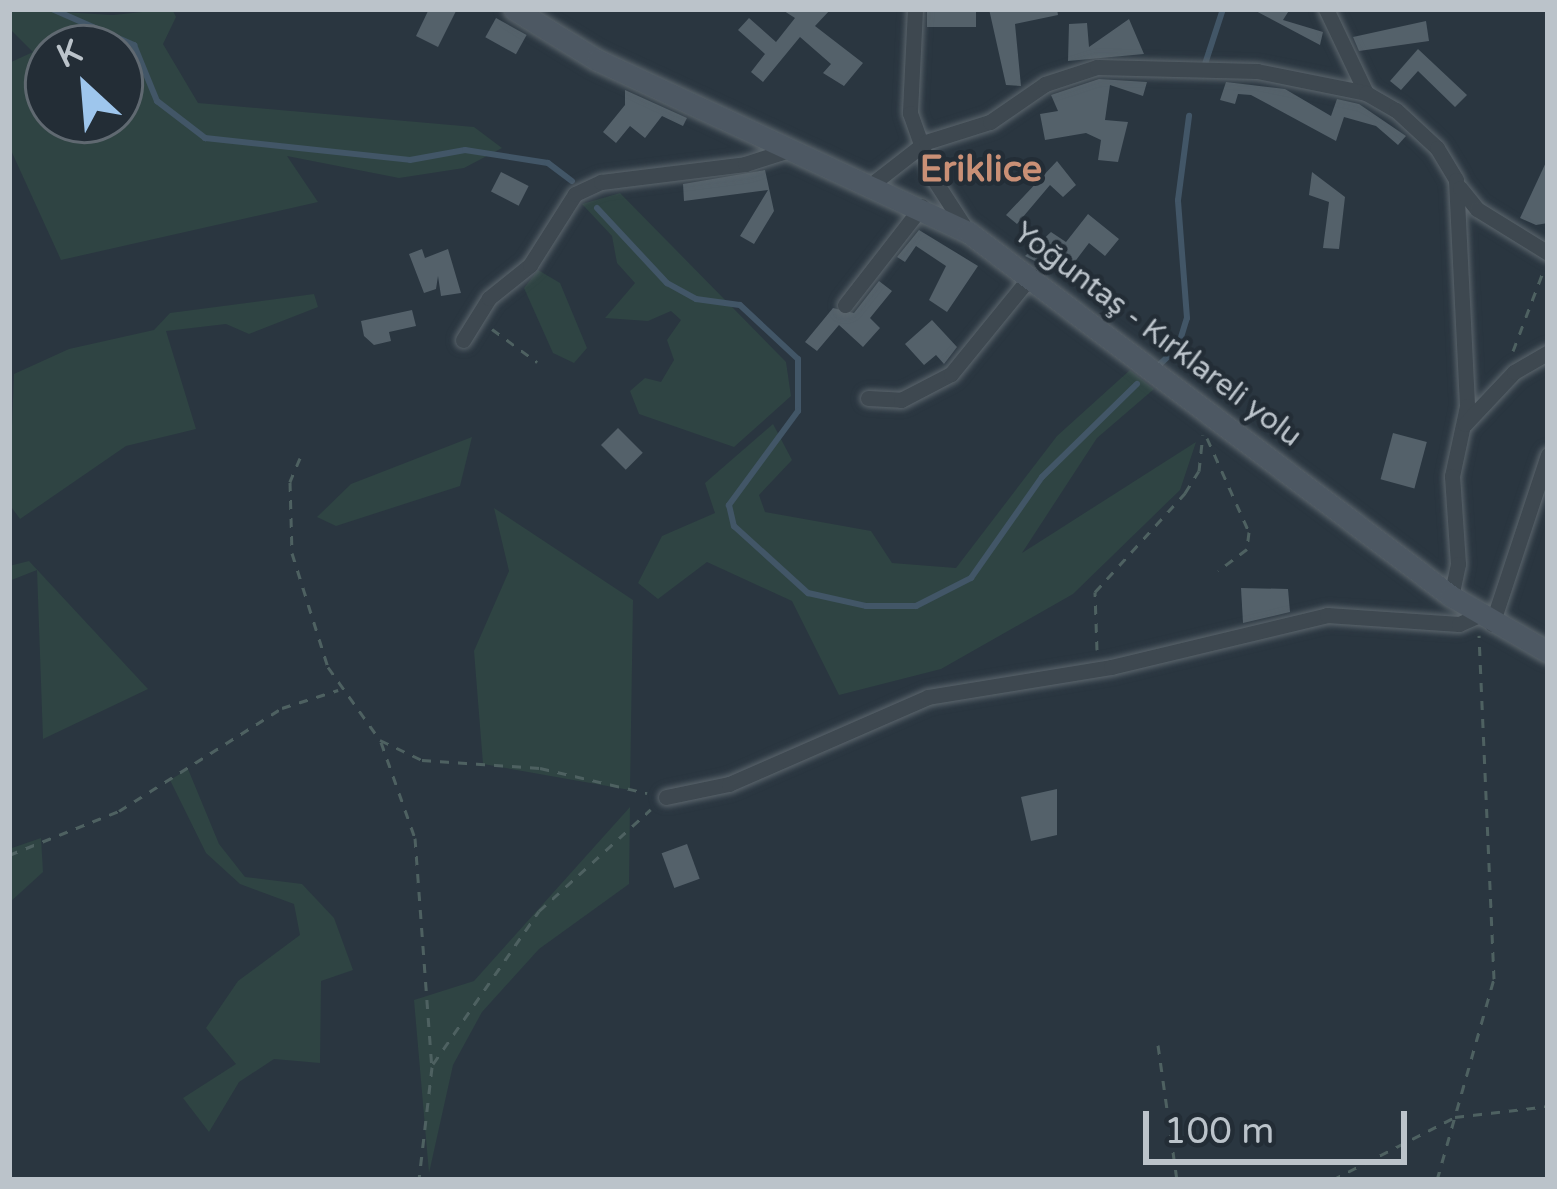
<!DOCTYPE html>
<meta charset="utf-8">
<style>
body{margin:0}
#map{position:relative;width:1557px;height:1189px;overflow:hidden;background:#2a3640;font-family:"Varela Round",sans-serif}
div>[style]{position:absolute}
.green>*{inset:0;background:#2f4443}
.stream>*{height:6px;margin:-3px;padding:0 3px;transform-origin:3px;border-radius:3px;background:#425667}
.building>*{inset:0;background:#54616a;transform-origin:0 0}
.path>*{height:3px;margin-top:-1.5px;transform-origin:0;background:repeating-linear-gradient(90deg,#4e6161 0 9px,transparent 0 18px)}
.roads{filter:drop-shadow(0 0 3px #5c666d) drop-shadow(0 0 3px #5c666d)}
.street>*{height:15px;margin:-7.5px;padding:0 7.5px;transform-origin:7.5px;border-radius:7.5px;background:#3e4850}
.secondary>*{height:21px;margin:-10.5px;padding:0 10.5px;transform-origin:10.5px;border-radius:10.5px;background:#4d5863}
span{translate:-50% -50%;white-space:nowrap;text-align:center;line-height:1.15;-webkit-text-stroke:9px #232d36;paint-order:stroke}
.street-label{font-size:30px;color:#bbc3ca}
.quarter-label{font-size:36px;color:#ca9076;font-weight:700}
.frame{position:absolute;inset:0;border:12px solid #bbc3ca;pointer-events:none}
.north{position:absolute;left:24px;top:24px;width:120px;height:120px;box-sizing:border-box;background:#232d36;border:3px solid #606971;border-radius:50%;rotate:334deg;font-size:33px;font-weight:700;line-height:48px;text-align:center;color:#bbc3ca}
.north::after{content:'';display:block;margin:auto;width:42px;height:54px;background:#9ec6ed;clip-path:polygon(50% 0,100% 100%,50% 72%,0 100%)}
.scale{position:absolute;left:1143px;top:1111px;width:264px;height:54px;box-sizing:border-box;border:6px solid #bbc3ca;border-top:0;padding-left:15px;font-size:36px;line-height:42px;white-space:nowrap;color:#bbc3ca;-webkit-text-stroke:9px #232d36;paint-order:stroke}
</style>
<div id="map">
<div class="green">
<i style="clip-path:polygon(evenodd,9px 9px,113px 15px,172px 9px,176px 17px,163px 44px,198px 103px,474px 127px,502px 148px,464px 168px,399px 178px,287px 156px,318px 202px,61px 260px,9px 146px,9px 63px,33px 52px,9px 28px,9px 9px,48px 48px,120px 48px,120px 120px,48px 120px,48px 48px)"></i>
<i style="clip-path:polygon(620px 193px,786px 362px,791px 396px,734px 447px,639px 414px,630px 391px,645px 378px,661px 382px,674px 360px,667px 340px,681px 320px,671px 311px,648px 321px,605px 318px,635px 283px,617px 263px,612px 236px,582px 204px)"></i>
<i style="clip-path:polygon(538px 270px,560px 283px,587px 348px,574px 363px,553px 353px,524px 288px)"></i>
<i style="clip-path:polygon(314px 294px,318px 307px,249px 334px,226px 324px,166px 331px,196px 429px,126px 446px,20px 519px,9px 504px,14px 374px,69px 349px,154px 330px,170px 313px)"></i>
<i style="clip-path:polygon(1130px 370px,1154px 389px,1097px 438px,1022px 553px,1196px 442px,1180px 490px,1073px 594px,941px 669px,839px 695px,792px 601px,707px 562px,658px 599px,638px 583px,662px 536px,715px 513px,705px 483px,773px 424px,792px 460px,759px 495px,765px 512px,871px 531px,892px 563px,956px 568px,1057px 436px)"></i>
<i style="clip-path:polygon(472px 437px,460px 486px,336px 526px,317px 517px,351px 484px)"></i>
<i style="clip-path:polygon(494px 508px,633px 600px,630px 790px,483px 764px,474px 651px,509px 571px)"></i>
<i style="clip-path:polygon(29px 561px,148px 689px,43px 739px,37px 570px,9px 581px,9px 566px)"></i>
<i style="clip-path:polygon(188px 769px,219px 844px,245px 877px,302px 884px,334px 918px,353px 970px,321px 981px,320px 1063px,274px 1059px,239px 1082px,209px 1132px,183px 1098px,236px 1064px,206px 1028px,238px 981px,300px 935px,294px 904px,240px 884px,206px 853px,170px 780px)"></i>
<i style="clip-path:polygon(630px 807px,629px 884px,539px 949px,482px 1012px,453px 1065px,429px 1173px,414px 1000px,474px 981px)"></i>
<i style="clip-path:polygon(41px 838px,43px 872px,9px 903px,9px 849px)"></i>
</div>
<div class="stream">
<i style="left:52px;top:9px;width:90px;rotate:23.7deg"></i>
<i style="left:134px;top:45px;width:61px;rotate:67.7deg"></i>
<i style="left:157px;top:101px;width:61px;rotate:37.6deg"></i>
<i style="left:205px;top:138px;width:206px;rotate:6.1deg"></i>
<i style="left:410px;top:160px;width:56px;rotate:-10.3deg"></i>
<i style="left:465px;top:150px;width:84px;rotate:8.9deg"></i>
<i style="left:548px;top:163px;width:30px;rotate:37deg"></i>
<i style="left:1205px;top:64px;width:58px;rotate:-71.9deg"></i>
<i style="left:597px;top:208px;width:103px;rotate:47deg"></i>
<i style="left:667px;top:283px;width:33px;rotate:29deg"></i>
<i style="left:696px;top:299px;width:44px;rotate:7.8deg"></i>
<i style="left:740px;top:305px;width:79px;rotate:43deg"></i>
<i style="left:798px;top:359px;width:52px;rotate:90deg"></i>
<i style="left:798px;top:411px;width:117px;rotate:126.3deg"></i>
<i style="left:729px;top:505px;width:22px;rotate:77deg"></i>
<i style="left:734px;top:526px;width:100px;rotate:42.2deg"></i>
<i style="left:808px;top:593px;width:59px;rotate:12.6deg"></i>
<i style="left:866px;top:606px;width:50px"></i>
<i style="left:916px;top:606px;width:62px;rotate:-27deg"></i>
<i style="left:971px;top:578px;width:123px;rotate:-54.9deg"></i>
<i style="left:1042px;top:477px;width:133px;rotate:-44.4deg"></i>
<i style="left:1160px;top:364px;width:25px;rotate:-43deg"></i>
<i style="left:1178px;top:347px;width:30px;rotate:-73deg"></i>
<i style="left:1187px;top:318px;width:118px;rotate:-94.4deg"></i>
<i style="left:1178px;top:200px;width:85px;rotate:-82.5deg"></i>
</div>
<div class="building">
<i style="clip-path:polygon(429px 9px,457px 9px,438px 47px,416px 36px)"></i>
<i style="clip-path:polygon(781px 9px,831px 9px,815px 26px,863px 63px,844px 86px,823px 73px,831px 64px,800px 37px,763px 82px,751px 72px,765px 54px,738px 30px,749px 18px,776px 42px,795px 18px)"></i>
<i style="left:927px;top:9px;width:49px;height:18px"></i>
<i style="clip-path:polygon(989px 9px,1057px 9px,1058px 15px,1015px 24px,1021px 86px,1006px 85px)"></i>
<i style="clip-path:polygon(1252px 9px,1290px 9px,1283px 20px,1323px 32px,1320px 45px)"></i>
<i style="left:496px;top:18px;width:35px;height:22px;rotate:29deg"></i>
<i style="clip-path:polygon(1129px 19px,1144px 54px,1068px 61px,1069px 24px,1087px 23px,1089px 47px)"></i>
<i style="clip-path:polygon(1426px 21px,1429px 41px,1359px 51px,1353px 37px)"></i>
<i style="clip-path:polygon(1418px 49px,1467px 95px,1455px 107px,1418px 71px,1401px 90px,1390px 81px)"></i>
<i style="clip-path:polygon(1099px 79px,1147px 82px,1143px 96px,1110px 85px,1105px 120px,1128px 122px,1118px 162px,1098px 160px,1101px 140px,1086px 133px,1045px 140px,1040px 114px,1058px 111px,1051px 95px)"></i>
<i style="clip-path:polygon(1226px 82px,1285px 89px,1331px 116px,1337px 99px,1359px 104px,1406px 136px,1398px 145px,1376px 126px,1344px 117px,1336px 141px,1251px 95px,1238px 94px,1235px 104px,1220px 100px)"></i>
<i style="clip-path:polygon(625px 90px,687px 118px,683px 126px,662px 116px,645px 138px,630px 126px,616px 143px,603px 132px,625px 105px)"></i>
<i style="clip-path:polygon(1548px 158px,1548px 223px,1536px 225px,1520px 218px)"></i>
<i style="clip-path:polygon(1057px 161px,1076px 185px,1063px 197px,1050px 185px,1017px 224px,1006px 215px)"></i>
<i style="clip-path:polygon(765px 170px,774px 211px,754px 244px,740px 236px,768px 190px,684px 201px,683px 184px)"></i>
<i style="left:501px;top:172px;width:31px;height:22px;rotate:27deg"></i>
<i style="clip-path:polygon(1312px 172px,1345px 197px,1339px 249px,1323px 248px,1329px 202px,1309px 195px)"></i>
<i style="clip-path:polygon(1088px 214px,1119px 239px,1105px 256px,1089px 243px,1064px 276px,1025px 256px,1051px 232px,1066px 242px)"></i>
<i style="clip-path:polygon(919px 230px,978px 266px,947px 312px,929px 300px,946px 266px,916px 246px,905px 262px,897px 257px)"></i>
<i style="clip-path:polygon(422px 249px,425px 258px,448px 249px,461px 293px,441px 296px,438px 276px,436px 289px,424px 293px,409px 254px)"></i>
<i style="clip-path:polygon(879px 281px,892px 291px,870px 318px,880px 328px,863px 347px,839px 325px,817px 351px,805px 342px,833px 308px,854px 313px)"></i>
<i style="clip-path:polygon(412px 310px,416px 326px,389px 332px,391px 341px,374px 345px,364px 336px,361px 321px)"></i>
<i style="clip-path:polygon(932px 320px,957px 347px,944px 364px,936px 355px,924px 365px,905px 344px)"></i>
<i style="left:618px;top:428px;width:35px;height:24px;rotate:45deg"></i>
<i style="left:1393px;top:433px;width:35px;height:48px;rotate:15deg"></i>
<i style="clip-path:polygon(1241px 588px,1288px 589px,1290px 612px,1243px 623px)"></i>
<i style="clip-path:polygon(1057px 789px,1057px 835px,1031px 841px,1021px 797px)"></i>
<i style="left:687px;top:844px;width:37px;height:27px;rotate:70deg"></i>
</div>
<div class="path">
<i style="left:492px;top:329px;width:56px;rotate:36.3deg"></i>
<i style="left:1513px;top:351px;width:85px;rotate:-69.2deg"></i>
<i style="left:1207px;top:438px;width:103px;rotate:65.9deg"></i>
<i style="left:1249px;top:532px;width:17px;rotate:97deg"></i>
<i style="left:1247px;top:549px;width:36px;rotate:143deg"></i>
<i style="left:300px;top:458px;width:26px;rotate:113deg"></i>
<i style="left:290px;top:482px;width:71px;rotate:88.4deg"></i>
<i style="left:292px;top:553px;width:120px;rotate:72.5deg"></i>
<i style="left:328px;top:667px;width:90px;rotate:54.5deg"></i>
<i style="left:380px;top:740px;width:47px;rotate:25.5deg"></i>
<i style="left:422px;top:760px;width:118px;rotate:3.9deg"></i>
<i style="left:540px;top:768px;width:110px;rotate:13.2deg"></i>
<i style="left:1097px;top:650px;width:58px;rotate:-92deg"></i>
<i style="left:1095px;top:592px;width:134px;rotate:-47.7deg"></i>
<i style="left:1185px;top:493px;width:26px;rotate:-58deg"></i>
<i style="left:1199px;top:471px;width:36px;rotate:-84deg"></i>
<i style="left:381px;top:742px;width:102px;rotate:70.5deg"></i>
<i style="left:415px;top:838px;width:230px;rotate:85.8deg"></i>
<i style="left:432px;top:1067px;width:114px;rotate:96.6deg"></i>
<i style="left:9px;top:855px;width:118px;rotate:-21.8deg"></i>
<i style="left:119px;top:811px;width:193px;rotate:-32.3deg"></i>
<i style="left:282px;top:708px;width:59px;rotate:-17.8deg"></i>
<i style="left:1158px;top:1045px;width:136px;rotate:82deg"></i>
<i style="left:433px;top:1064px;width:186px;rotate:-55.3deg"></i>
<i style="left:539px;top:911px;width:151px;rotate:-42.3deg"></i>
<i style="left:1332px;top:1180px;width:138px;rotate:-27.1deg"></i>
<i style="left:1455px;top:1117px;width:94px;rotate:-6.7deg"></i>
<i style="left:1437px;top:1180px;width:209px;rotate:-74.2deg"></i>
<i style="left:1494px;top:979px;width:344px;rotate:-92.5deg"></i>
</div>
<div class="roads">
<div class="street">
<i style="left:915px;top:9px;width:104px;rotate:92.8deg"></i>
<i style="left:910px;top:113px;width:69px;rotate:70.5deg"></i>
<i style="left:933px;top:178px;width:61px;rotate:57.1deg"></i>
<i style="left:1326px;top:9px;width:93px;rotate:64.5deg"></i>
<i style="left:872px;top:184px;width:68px;rotate:-37.9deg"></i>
<i style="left:926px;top:142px;width:67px;rotate:-17.4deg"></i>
<i style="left:990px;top:122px;width:67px;rotate:-34.6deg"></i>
<i style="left:1045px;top:84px;width:55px;rotate:-18.1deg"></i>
<i style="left:1097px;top:67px;width:160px;rotate:1.4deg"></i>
<i style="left:1257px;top:71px;width:111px;rotate:11.4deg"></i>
<i style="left:1366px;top:93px;width:34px;rotate:30deg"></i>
<i style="left:1396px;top:110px;width:56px;rotate:42.8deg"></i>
<i style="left:1437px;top:148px;width:37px;rotate:59deg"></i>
<i style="left:1456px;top:180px;width:226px;rotate:87.2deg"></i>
<i style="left:1467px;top:406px;width:72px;rotate:102.1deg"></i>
<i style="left:1452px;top:476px;width:88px;rotate:86.1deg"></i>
<i style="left:1458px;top:564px;width:33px;rotate:102deg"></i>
<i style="left:1460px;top:188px;width:27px;rotate:51deg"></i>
<i style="left:1477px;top:209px;width:84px;rotate:31.8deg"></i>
<i style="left:845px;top:305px;width:125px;rotate:-52.1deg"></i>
<i style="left:463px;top:340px;width:49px;rotate:-58.2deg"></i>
<i style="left:489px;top:298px;width:53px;rotate:-38.8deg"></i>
<i style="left:530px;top:265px;width:84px;rotate:-57.6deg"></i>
<i style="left:575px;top:194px;width:29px;rotate:-25deg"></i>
<i style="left:601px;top:182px;width:145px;rotate:-7.1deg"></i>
<i style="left:745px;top:164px;width:46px;rotate:-17.7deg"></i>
<i style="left:868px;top:398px;width:33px;rotate:3deg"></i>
<i style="left:901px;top:400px;width:56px;rotate:-27.5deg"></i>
<i style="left:951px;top:374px;width:127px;rotate:-50.8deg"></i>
<i style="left:1465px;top:424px;width:71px;rotate:-46.7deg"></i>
<i style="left:1514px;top:372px;width:39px;rotate:-30deg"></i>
<i style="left:1492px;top:624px;width:178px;rotate:-71.7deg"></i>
<i style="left:666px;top:797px;width:64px;rotate:-11.7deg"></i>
<i style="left:729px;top:784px;width:217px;rotate:-23.6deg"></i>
<i style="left:928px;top:697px;width:185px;rotate:-9.3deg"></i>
<i style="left:1111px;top:667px;width:222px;rotate:-13.5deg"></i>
<i style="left:1327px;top:615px;width:132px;rotate:3.9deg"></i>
<i style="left:1459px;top:624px;width:22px;rotate:-24deg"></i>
</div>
<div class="secondary">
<i style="left:514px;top:9px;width:97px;rotate:31.6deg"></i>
<i style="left:597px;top:60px;width:409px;rotate:24.9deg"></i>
<i style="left:968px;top:232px;width:605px;rotate:37deg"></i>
<i style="left:1451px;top:596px;width:112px;rotate:30deg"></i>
</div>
</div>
<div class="street-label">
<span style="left:1157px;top:335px;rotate:37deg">Yoğuntaş - Kırklareli yolu</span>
</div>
<div class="quarter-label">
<span style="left:981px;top:170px">Eriklice</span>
</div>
<div class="frame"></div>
<div class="north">K</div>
<div class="scale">100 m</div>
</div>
